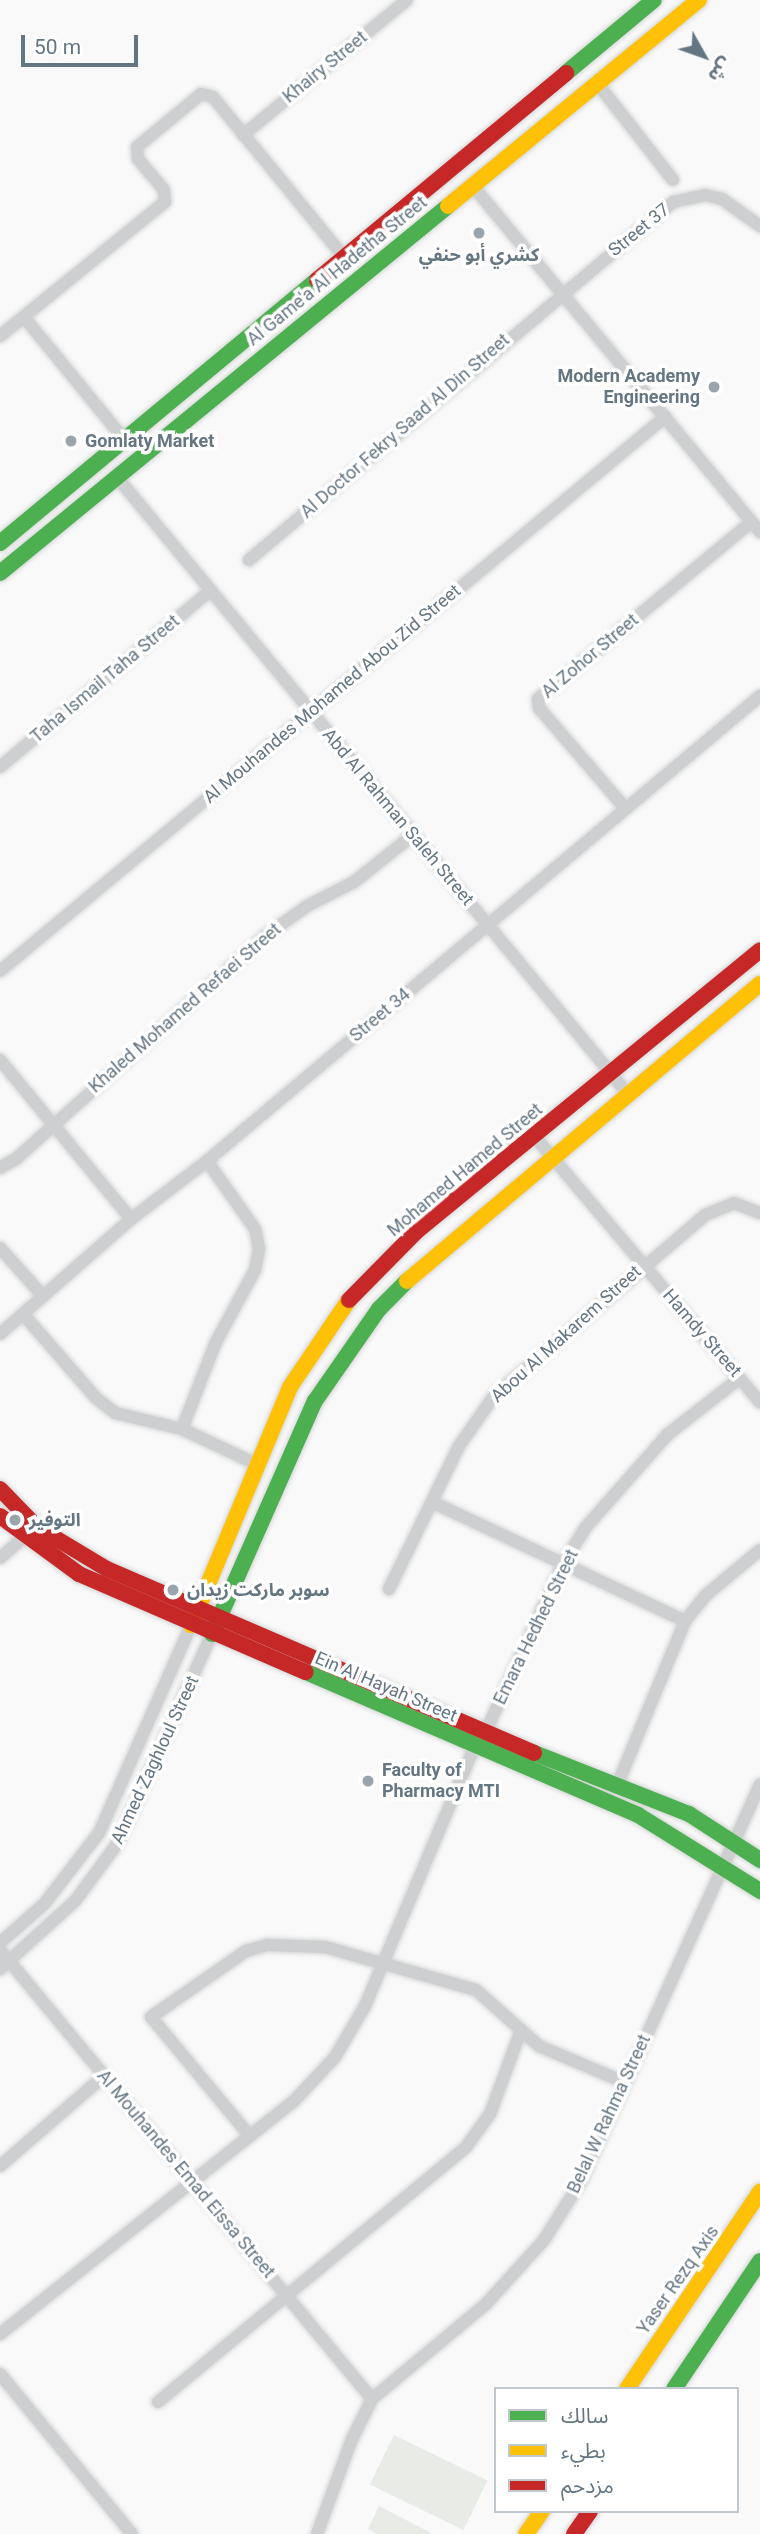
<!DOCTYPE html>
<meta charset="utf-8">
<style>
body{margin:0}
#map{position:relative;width:760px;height:2534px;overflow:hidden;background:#f9f9f9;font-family:Roboto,"Noto Sans Arabic",sans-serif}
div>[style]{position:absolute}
.green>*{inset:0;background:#e8ebe6;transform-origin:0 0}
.roads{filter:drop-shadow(0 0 2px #d5d6d7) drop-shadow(0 0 2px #d5d6d7)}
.street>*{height:12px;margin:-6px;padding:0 6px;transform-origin:6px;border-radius:6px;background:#cecfd0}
.fast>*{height:16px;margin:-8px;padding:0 8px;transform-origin:8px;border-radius:8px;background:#4caf50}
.slow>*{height:16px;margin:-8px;padding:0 8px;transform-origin:8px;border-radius:8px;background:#ffc107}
.jam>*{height:16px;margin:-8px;padding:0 8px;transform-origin:8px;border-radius:8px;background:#c62828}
.dots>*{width:19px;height:19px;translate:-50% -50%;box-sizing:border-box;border:4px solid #fff;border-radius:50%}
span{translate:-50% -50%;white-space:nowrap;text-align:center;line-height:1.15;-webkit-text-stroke:7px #fff;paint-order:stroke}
.street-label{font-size:18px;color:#657683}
.poi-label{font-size:18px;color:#657683;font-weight:700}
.right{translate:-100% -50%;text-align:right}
.left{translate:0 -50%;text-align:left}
.legend{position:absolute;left:494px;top:2387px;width:245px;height:126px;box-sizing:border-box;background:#fff;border:2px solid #c1c8cd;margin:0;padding:9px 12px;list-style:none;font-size:21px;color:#657683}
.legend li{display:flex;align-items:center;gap:14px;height:35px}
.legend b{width:35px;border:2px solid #c1c8cd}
.north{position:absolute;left:669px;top:21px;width:70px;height:70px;-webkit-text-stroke:5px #fff;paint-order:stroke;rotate:130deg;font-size:19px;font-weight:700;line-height:28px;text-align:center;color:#657683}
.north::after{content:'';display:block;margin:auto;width:24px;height:32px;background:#657683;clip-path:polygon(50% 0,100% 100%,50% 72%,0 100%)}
.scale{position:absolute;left:21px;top:35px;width:117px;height:32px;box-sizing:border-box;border:4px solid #657683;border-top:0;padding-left:9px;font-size:21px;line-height:24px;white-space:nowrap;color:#657683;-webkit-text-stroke:5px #fff;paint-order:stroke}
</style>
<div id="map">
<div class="green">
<i style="left:394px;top:2435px;width:104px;height:55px;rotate:26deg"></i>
<i style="clip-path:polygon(379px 2506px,431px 2533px,430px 2534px,377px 2534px,368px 2529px)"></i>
</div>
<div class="roads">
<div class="street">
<i style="left:597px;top:83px;width:123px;rotate:51.9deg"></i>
<i style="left:243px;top:135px;width:212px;rotate:-39.5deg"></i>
<i style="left:472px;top:185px;width:451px;rotate:50.3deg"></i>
<i style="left:24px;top:317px;width:158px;rotate:50.7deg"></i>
<i style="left:0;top:336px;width:213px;rotate:-39.1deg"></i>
<i style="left:165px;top:202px;width:12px;rotate:-95deg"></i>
<i style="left:164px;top:190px;width:40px;rotate:-130deg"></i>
<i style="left:138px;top:159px;width:12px;rotate:-95deg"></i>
<i style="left:137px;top:147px;width:83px;rotate:-39.6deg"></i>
<i style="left:201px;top:94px;width:12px;rotate:14deg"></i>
<i style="left:213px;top:97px;width:207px;rotate:50.7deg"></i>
<i style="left:116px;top:476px;width:803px;rotate:50.36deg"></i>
<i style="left:249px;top:560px;width:555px;rotate:-40.18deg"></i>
<i style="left:673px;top:202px;width:33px;rotate:-12deg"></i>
<i style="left:705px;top:195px;width:17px;rotate:13deg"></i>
<i style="left:722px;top:199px;width:47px;rotate:35.4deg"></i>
<i style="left:0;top:767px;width:274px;rotate:-40deg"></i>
<i style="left:625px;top:808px;width:132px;rotate:-130.7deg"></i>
<i style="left:539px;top:708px;width:9px;rotate:-96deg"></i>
<i style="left:538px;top:699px;width:277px;rotate:-39.7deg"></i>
<i style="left:0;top:971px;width:866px;rotate:-39.8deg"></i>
<i style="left:0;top:1060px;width:206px;rotate:50.5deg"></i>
<i style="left:535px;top:1137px;width:348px;rotate:49.7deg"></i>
<i style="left:0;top:1168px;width:20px;rotate:-30deg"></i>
<i style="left:17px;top:1158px;width:331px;rotate:-41.8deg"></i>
<i style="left:264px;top:937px;width:53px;rotate:-35.8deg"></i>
<i style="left:307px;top:906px;width:53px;rotate:-27.1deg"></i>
<i style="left:354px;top:882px;width:75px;rotate:-38.5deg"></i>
<i style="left:0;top:1248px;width:64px;rotate:48.1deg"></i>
<i style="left:23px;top:1314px;width:111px;rotate:49deg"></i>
<i style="left:96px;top:1398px;width:24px;rotate:38deg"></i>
<i style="left:115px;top:1413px;width:69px;rotate:13.4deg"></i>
<i style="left:182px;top:1429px;width:84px;rotate:25.3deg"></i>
<i style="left:0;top:1334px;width:174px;rotate:-41.3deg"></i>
<i style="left:131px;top:1219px;width:96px;rotate:-37.3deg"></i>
<i style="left:207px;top:1161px;width:723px;rotate:-40.06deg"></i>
<i style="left:182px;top:1429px;width:93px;rotate:-68.7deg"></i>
<i style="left:216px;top:1342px;width:82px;rotate:-61.6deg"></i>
<i style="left:255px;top:1270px;width:21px;rotate:-79deg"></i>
<i style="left:259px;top:1249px;width:20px;rotate:-101deg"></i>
<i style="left:255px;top:1229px;width:83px;rotate:-125.2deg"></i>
<i style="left:432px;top:1502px;width:280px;rotate:25.2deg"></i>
<i style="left:0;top:1558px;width:38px;rotate:-41deg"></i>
<i style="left:389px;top:1589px;width:159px;rotate:-63.9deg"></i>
<i style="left:459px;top:1446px;width:61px;rotate:-55deg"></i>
<i style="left:494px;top:1396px;width:278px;rotate:-40.6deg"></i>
<i style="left:705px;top:1215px;width:31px;rotate:-22deg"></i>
<i style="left:734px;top:1203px;width:28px;rotate:21deg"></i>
<i style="left:485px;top:1733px;width:188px;rotate:-65.2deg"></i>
<i style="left:564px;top:1562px;width:41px;rotate:-57.8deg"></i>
<i style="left:586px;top:1527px;width:124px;rotate:-48.6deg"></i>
<i style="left:668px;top:1434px;width:91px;rotate:-37.9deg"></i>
<i style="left:618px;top:1783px;width:175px;rotate:-67.5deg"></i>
<i style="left:685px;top:1621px;width:33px;rotate:-51deg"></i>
<i style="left:706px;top:1595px;width:70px;rotate:-39.8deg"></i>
<i style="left:0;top:1943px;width:60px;rotate:-41.6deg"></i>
<i style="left:45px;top:1903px;width:88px;rotate:-52.4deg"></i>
<i style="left:99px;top:1833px;width:227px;rotate:-66.1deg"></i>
<i style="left:0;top:1950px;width:583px;rotate:50.36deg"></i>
<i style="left:0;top:1969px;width:101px;rotate:-42.2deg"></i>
<i style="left:75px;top:1901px;width:71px;rotate:-53.6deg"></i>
<i style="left:117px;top:1844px;width:230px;rotate:-65.7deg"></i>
<i style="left:249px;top:2135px;width:153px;rotate:-129.7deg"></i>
<i style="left:151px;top:2017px;width:116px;rotate:-34.8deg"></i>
<i style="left:246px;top:1951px;width:22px;rotate:-16deg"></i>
<i style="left:267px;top:1945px;width:58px;rotate:2deg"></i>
<i style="left:325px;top:1947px;width:157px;rotate:15.9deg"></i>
<i style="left:476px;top:1990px;width:84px;rotate:41.6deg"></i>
<i style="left:539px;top:2046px;width:92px;rotate:23deg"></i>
<i style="left:0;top:2166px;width:138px;rotate:-40.9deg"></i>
<i style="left:0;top:2334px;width:375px;rotate:-38.4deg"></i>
<i style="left:294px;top:2101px;width:60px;rotate:-47deg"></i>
<i style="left:335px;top:2057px;width:59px;rotate:-59.5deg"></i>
<i style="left:365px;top:2006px;width:283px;rotate:-67.1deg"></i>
<i style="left:0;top:2374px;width:207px;rotate:50.5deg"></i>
<i style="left:158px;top:2402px;width:400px;rotate:-39.6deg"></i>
<i style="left:466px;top:2147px;width:41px;rotate:-54deg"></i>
<i style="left:490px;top:2114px;width:90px;rotate:-69.7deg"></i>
<i style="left:317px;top:2534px;width:101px;rotate:-69.8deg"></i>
<i style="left:352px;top:2439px;width:45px;rotate:-63.4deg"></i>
<i style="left:372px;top:2399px;width:148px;rotate:-39.8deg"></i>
<i style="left:486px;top:2304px;width:86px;rotate:-47.8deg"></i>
<i style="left:544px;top:2240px;width:70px;rotate:-57.9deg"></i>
<i style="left:581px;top:2181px;width:435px;rotate:-65.7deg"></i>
</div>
<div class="fast">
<i style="left:566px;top:73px;width:114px;rotate:-39.7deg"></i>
<i style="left:0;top:543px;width:412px;rotate:-39.7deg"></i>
<i style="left:0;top:573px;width:579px;rotate:-39.32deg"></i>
<i style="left:212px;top:1634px;width:255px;rotate:-66.2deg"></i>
<i style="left:315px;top:1401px;width:112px;rotate:-55.2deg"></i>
<i style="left:379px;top:1309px;width:40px;rotate:-45deg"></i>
<i style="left:306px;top:1672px;width:361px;rotate:23.3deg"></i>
<i style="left:638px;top:1815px;width:144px;rotate:31.9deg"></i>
<i style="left:534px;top:1753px;width:167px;rotate:21.5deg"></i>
<i style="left:689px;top:1814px;width:85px;rotate:32.9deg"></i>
<i style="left:674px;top:2389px;width:154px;rotate:-56.1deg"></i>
</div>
<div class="slow">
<i style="left:448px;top:206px;width:325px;rotate:-39.4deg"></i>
<i style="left:407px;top:1281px;width:461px;rotate:-40.1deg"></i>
<i style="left:191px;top:1625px;width:258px;rotate:-67.4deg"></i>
<i style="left:290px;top:1387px;width:105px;rotate:-55.9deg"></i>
<i style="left:627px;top:2389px;width:238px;rotate:-56deg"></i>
<i style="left:526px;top:2534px;width:28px;rotate:-55deg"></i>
</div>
<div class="jam">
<i style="left:317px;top:280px;width:324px;rotate:-39.7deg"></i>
<i style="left:349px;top:1300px;width:97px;rotate:-45.4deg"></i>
<i style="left:417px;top:1231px;width:443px;rotate:-39.3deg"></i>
<i style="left:0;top:1489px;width:53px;rotate:45.8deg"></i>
<i style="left:37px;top:1527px;width:82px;rotate:31deg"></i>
<i style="left:107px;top:1569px;width:465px;rotate:23.3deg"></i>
<i style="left:0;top:1516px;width:98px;rotate:36.3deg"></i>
<i style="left:79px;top:1574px;width:247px;rotate:23.4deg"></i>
<i style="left:574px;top:2534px;width:28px;rotate:-55deg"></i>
</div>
</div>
<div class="dots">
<i style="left:479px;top:233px;background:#99a4ac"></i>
<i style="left:714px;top:387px;background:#99a4ac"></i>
<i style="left:71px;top:441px;background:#99a4ac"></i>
<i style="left:15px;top:1520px;background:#99a4ac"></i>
<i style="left:173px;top:1590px;background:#99a4ac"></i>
<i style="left:368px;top:1781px;background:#99a4ac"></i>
</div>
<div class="street-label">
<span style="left:325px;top:67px;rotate:-39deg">Khairy Street</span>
<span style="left:639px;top:230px;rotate:-39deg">Street 37</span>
<span style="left:337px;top:271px;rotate:-39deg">Al Game'a Al Hadetha Street</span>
<span style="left:405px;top:426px;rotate:-41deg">Al Doctor Fekry Saad Al Din Street</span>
<span style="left:590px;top:656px;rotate:-40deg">Al Zohor Street</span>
<span style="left:105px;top:679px;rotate:-40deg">Taha Ismail Taha Street</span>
<span style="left:332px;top:694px;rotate:-40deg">Al Mouhandes Mohamed Abou Zid Street</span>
<span style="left:398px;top:817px;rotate:50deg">Abd Al Rahman Saleh Street</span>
<span style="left:185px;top:1008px;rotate:-41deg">Khaled Mohamed Refaei Street</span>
<span style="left:380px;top:1015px;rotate:-40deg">Street 34</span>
<span style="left:465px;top:1170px;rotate:-40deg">Mohamed Hamed Street</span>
<span style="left:702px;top:1333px;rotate:49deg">Hamdy Street</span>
<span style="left:566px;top:1334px;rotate:-42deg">Abou Al Makarem Street</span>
<span style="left:536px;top:1627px;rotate:-64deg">Emara Hedhed Street</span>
<span style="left:386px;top:1687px;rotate:23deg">Ein Al Hayah Street</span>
<span style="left:155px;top:1760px;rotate:-65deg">Ahmed Zaghloul Street</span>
<span style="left:609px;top:2114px;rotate:-65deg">Belal W Rahma Street</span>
<span style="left:186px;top:2174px;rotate:50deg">Al Mouhandes Emad Eissa Street</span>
<span style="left:678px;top:2280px;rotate:-55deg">Yaser Rezq Axis</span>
</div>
<div class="poi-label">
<span style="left:479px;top:255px">كشري أبو حنفي</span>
<span class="right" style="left:700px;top:387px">Modern Academy<br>Engineering</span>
<span class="left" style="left:85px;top:441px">Gomlaty Market</span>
<span class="left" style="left:29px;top:1520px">التوفير</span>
<span class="left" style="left:187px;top:1590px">سوبر ماركت زيدان</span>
<span class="left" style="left:382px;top:1781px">Faculty of<br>Pharmacy MTI</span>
</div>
<ul class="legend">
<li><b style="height:9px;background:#4caf50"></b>سالك</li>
<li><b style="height:9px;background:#ffc107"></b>بطيء</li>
<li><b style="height:9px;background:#c62828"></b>مزدحم</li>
</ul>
<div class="north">ش</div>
<div class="scale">50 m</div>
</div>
